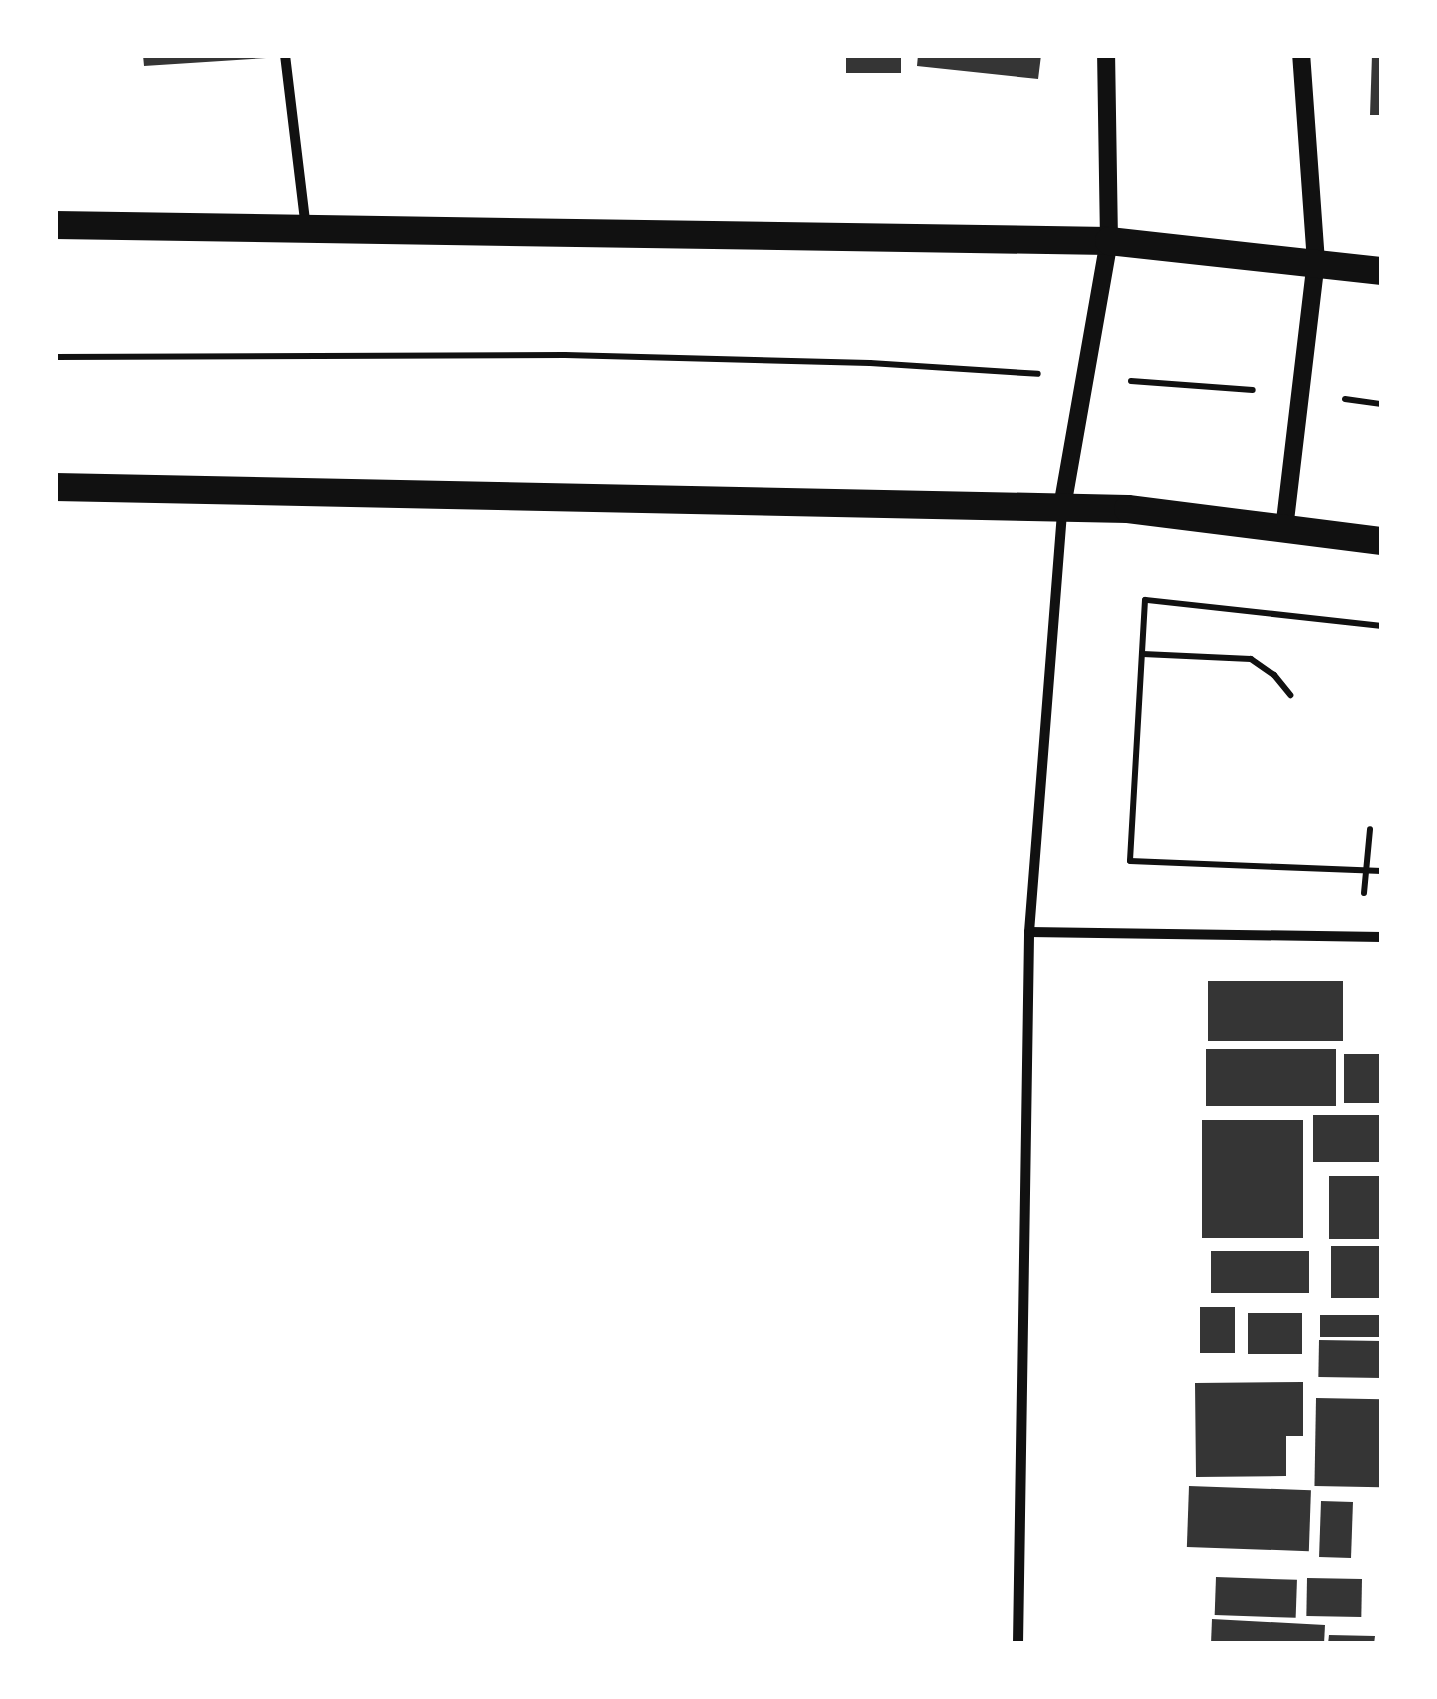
<!DOCTYPE html>
<style>
body{margin:0}
#map{position:relative;width:1437px;height:1699px;overflow:hidden;background:#fff;font-family:Rubik,sans-serif}
div>[style]{position:absolute}
.building>*{inset:0;background:#353535;transform-origin:0 0}
.path>*{height:6px;margin:-3px;padding:0 3px;transform-origin:3px;border-radius:3px;background:#111}
.minor>*{height:10px;margin:-5px;padding:0 5px;transform-origin:5px;border-radius:5px;background:#111}
.tertiary>*{height:18px;margin:-9px;padding:0 9px;transform-origin:9px;border-radius:9px;background:#111}
.trunk>*{height:28px;margin:-14px;padding:0 14px;transform-origin:14px;border-radius:14px;background:#111}
span{translate:-50% -50%;white-space:nowrap;text-align:center;line-height:1.15;-webkit-text-stroke:8px #fff;paint-order:stroke}
.frame{position:absolute;inset:0;border:58px solid #fff;pointer-events:none}
</style>
<div id="map">
<div class="building">
<i style="clip-path:polygon(143px 55px,266px 55px,266px 58px,144px 66px)"></i>
<i style="left:846px;top:55px;width:55px;height:18px"></i>
<i style="clip-path:polygon(918px 55px,1041px 55px,1038px 79px,917px 66px)"></i>
<i style="clip-path:polygon(1372px 55px,1382px 55px,1382px 115px,1370px 115px)"></i>
<i style="left:1343px;top:981px;width:60px;height:135px;rotate:90deg"></i>
<i style="left:1336px;top:1049px;width:57px;height:130px;rotate:90deg"></i>
<i style="left:1382px;top:1054px;width:49px;height:38px;rotate:90deg"></i>
<i style="left:1313px;top:1115px;width:68px;height:47px"></i>
<i style="left:1202px;top:1120px;width:101px;height:118px"></i>
<i style="left:1382px;top:1176px;width:63px;height:53px;rotate:90deg"></i>
<i style="left:1382px;top:1246px;width:52px;height:51px;rotate:90deg"></i>
<i style="left:1211px;top:1251px;width:98px;height:42px"></i>
<i style="left:1200px;top:1307px;width:35px;height:46px"></i>
<i style="left:1302px;top:1313px;width:41px;height:54px;rotate:90deg"></i>
<i style="left:1382px;top:1315px;width:22px;height:62px;rotate:90deg"></i>
<i style="left:1319px;top:1340px;width:63px;height:37px;rotate:1deg"></i>
<i style="clip-path:polygon(1303px 1382px,1303px 1436px,1286px 1436px,1286px 1476px,1196px 1477px,1195px 1383px)"></i>
<i style="left:1316px;top:1398px;width:66px;height:88px;rotate:1deg"></i>
<i style="left:1189px;top:1486px;width:122px;height:61px;rotate:2deg"></i>
<i style="left:1321px;top:1501px;width:32px;height:56px;rotate:2deg"></i>
<i style="left:1216px;top:1577px;width:81px;height:38px;rotate:2deg"></i>
<i style="left:1307px;top:1578px;width:55px;height:38px;rotate:1deg"></i>
<i style="clip-path:polygon(1212px 1619px,1325px 1625px,1324px 1644px,1211px 1644px)"></i>
<i style="clip-path:polygon(1329px 1635px,1375px 1636px,1374px 1644px,1328px 1644px)"></i>
</div>
<div class="path">
<i style="left:55px;top:357px;width:510px;rotate:-0.22deg"></i>
<i style="left:565px;top:355px;width:305px;rotate:1.5deg"></i>
<i style="left:870px;top:363px;width:168px;rotate:3.7deg"></i>
<i style="left:1131px;top:381px;width:122px;rotate:4.2deg"></i>
<i style="left:1345px;top:399px;width:37px;rotate:8deg"></i>
<i style="left:1382px;top:626px;width:238px;rotate:-173.7deg"></i>
<i style="left:1145px;top:600px;width:261px;rotate:93.3deg"></i>
<i style="left:1130px;top:861px;width:252px;rotate:2.3deg"></i>
<i style="left:1143px;top:654px;width:108px;rotate:2.7deg"></i>
<i style="left:1251px;top:659px;width:28px;rotate:35deg"></i>
<i style="left:1274px;top:675px;width:26px;rotate:51deg"></i>
<i style="left:1364px;top:893px;width:64px;rotate:-84.6deg"></i>
</div>
<div class="minor">
<i style="left:285px;top:55px;width:174px;rotate:83.1deg"></i>
<i style="left:1029px;top:932px;width:353px;rotate:0.8deg"></i>
<i style="left:1018px;top:1644px;width:712px;rotate:-89.11deg"></i>
<i style="left:1029px;top:932px;width:422px;rotate:-85.5deg"></i>
</div>
<div class="tertiary">
<i style="left:1062px;top:507px;width:270px;rotate:-80deg"></i>
<i style="left:1109px;top:241px;width:186px;rotate:-90.9deg"></i>
<i style="left:1284px;top:529px;width:269px;rotate:-83.2deg"></i>
<i style="left:1316px;top:262px;width:208px;rotate:-94.1deg"></i>
</div>
<div class="trunk">
<i style="left:55px;top:225px;width:1054px;rotate:0.87deg"></i>
<i style="left:1109px;top:241px;width:275px;rotate:6.3deg"></i>
<i style="left:55px;top:487px;width:1073px;rotate:1.17deg"></i>
<i style="left:1128px;top:509px;width:256px;rotate:7.2deg"></i>
</div>
<div class="frame"></div>
</div>
